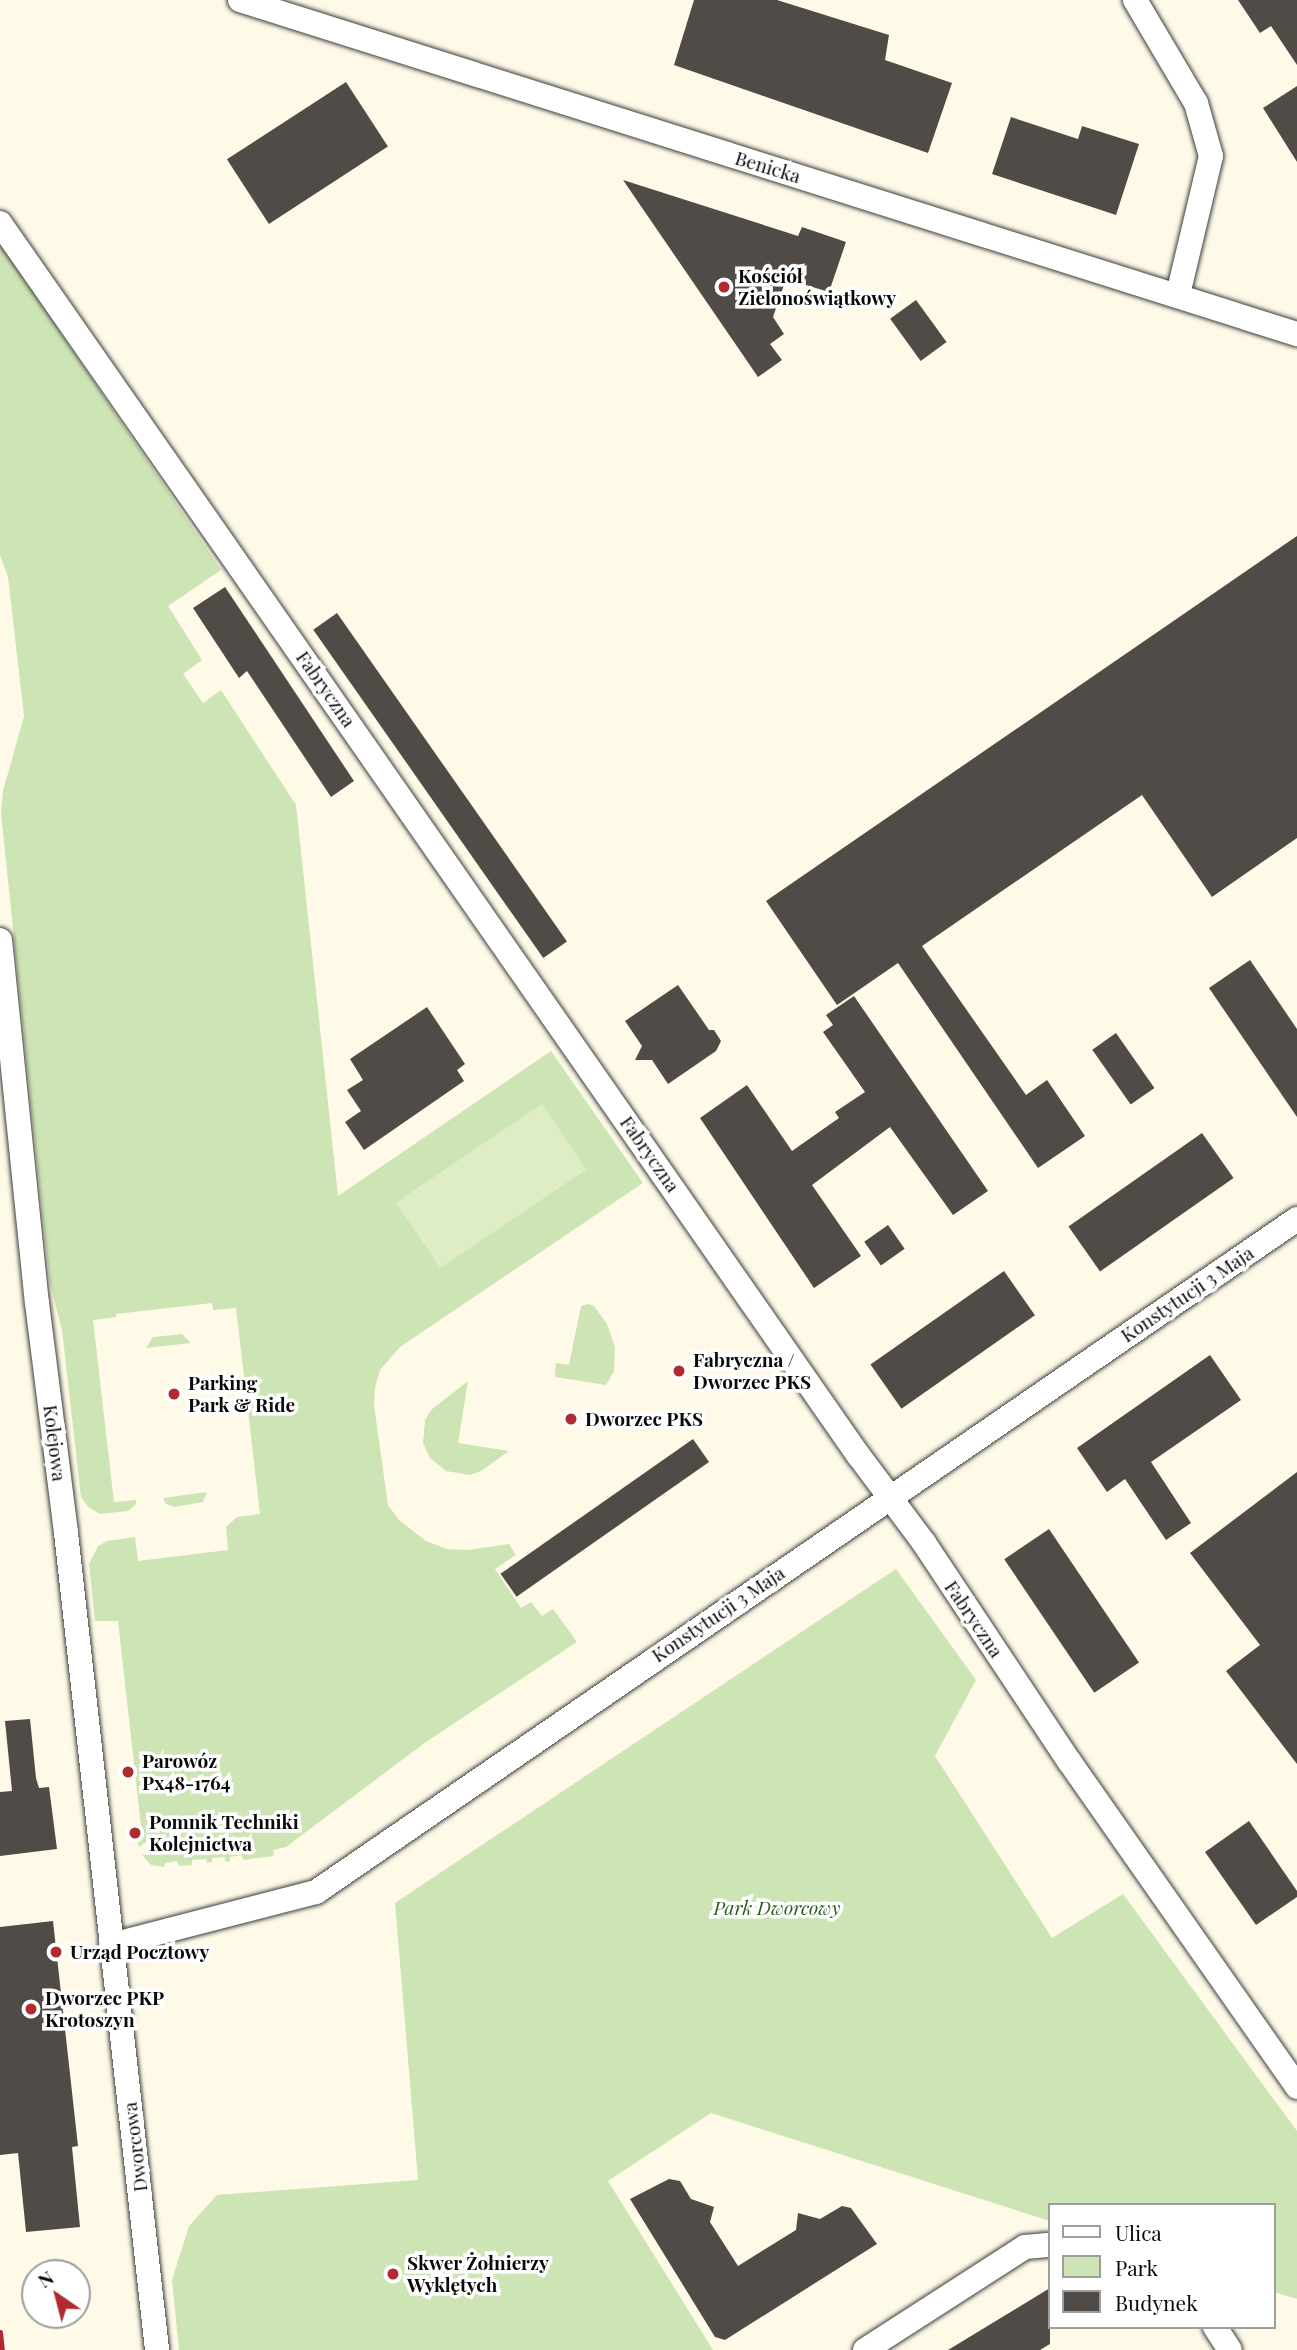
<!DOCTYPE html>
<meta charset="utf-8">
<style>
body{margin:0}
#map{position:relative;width:1297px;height:2350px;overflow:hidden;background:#fefae7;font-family:"Playfair Display",serif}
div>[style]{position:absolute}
.green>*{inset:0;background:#cde5b4}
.pitch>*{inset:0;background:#deedc6;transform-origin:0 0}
.building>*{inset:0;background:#514b47;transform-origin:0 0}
.roads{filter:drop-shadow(0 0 2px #3d3d3d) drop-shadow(0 0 2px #3d3d3d)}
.minor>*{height:24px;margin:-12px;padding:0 12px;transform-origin:12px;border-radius:12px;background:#fff}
.rail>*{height:5px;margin:-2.5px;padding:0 2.5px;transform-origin:2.5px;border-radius:2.5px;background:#b02b2f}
.dots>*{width:19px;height:19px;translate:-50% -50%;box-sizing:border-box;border:4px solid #fff;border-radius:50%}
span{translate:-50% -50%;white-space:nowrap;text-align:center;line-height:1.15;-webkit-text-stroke:7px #fff;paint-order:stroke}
.street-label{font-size:19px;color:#0a0a0a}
.poi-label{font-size:19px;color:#0a0a0a;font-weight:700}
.left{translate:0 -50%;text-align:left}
.park-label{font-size:19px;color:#2b5c1f;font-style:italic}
.legend{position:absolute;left:1048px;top:2203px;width:228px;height:126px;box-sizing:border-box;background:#fff;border:2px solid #9d9d9d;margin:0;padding:9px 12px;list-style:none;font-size:21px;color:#0a0a0a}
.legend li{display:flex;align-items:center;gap:14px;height:35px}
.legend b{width:35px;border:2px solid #9d9d9d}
.north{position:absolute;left:21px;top:2259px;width:70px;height:70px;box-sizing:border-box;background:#fff;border:2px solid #9d9d9d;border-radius:50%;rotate:325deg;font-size:19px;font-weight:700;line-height:28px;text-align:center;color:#0a0a0a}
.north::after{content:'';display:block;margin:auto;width:24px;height:32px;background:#b02b2f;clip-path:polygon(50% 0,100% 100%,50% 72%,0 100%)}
</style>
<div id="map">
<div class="green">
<i style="clip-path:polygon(0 243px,221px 570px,168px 606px,202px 660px,183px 674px,203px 703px,221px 690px,296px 805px,338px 1196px,551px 1051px,643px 1183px,400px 1347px,380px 1370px,375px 1387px,374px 1405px,388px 1505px,399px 1520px,426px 1541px,447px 1549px,468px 1550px,509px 1544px,516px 1555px,495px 1569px,521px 1608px,531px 1602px,542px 1616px,553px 1609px,577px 1642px,426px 1742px,286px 1847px,273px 1850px,274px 1856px,243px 1860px,242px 1855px,230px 1857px,230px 1861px,226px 1862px,224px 1857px,212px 1858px,212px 1862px,207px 1863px,206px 1859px,192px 1860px,192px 1865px,179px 1866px,177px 1861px,165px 1863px,164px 1867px,151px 1865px,142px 1855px,161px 1852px,156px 1835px,139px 1847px,136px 1837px,142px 1835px,118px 1621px,95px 1621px,89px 1564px,98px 1546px,107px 1541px,135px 1537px,138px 1561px,228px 1550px,226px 1527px,237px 1517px,260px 1514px,236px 1308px,213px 1310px,212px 1303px,116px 1314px,116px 1317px,93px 1320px,114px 1502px,136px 1500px,136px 1504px,128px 1511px,100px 1514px,88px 1507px,81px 1497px,62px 1330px,50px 1284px,1px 813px,3px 791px,24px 716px,8px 577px,0 555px)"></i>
<i style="clip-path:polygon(588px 1304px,594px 1306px,607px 1324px,615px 1347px,614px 1371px,606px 1385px,555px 1377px,556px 1363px,569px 1365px,581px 1306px)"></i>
<i style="clip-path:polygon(182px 1334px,191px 1343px,146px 1348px,153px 1337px)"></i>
<i style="clip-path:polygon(468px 1381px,458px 1443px,509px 1451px,481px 1471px,470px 1475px,446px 1471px,430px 1458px,423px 1443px,425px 1420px,431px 1410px)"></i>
<i style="clip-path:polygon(207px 1492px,203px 1502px,174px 1507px,166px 1504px,163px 1498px)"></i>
<i style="clip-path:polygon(896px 1569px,976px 1680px,935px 1756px,1052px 1938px,1123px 1894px,1297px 2131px,1297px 2299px,1274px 2292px,1274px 2205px,1050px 2205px,1050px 2221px,711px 2113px,608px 2181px,713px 2350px,179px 2350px,172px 2280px,189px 2226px,217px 2195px,418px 2180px,395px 1903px)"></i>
</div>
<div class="pitch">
<i style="left:542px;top:1104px;width:79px;height:176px;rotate:56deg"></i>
</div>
<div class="building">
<i style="clip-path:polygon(694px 0,777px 0,889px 35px,885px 60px,952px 83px,928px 153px,674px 65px)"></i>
<i style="clip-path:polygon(1238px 0,1297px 0,1297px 65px,1271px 26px,1260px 33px)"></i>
<i style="left:346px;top:82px;width:77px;height:142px;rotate:57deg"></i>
<i style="clip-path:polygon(1297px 86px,1297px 162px,1263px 108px)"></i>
<i style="clip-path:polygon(1011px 117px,1078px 139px,1082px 126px,1139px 144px,1116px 215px,992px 174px)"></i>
<i style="clip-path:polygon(623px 180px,798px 236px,802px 227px,846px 242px,829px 292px,786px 279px,773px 317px,784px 334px,770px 344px,782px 360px,758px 377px)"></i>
<i style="left:916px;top:300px;width:52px;height:32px;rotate:54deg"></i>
<i style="clip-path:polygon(1297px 536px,1297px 838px,1212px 897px,1142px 795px,922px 946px,1026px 1095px,1047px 1080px,1085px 1136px,1038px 1168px,898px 963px,837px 1005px,766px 901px)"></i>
<i style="clip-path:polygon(225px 587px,354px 781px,331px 797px,247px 671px,239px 678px,193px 608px)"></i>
<i style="left:337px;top:613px;width:401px;height:29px;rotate:55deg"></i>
<i style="clip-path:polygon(1250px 960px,1297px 1029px,1297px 1117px,1209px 988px)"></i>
<i style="clip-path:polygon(678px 985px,709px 1030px,714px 1030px,721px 1041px,716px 1051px,668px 1084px,652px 1060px,635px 1060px,642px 1046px,625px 1021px)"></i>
<i style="clip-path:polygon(854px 996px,988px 1191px,953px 1215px,890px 1127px,812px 1185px,861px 1256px,814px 1288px,700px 1118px,747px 1085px,792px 1151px,839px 1118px,835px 1112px,865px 1092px,823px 1032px,833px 1025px,826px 1015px)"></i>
<i style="clip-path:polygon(427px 1007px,465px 1064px,457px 1070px,464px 1081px,364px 1150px,345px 1122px,361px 1111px,347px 1090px,363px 1080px,350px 1059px)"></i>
<i style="left:1116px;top:1033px;width:67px;height:29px;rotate:55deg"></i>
<i style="left:1202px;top:1133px;width:55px;height:163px;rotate:55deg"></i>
<i style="left:888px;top:1225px;width:29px;height:29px;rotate:55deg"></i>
<i style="left:1004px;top:1271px;width:54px;height:163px;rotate:55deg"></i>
<i style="clip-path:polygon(1210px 1355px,1241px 1400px,1151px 1462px,1191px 1523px,1166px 1540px,1125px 1479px,1107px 1492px,1077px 1448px)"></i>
<i style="left:693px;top:1439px;width:28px;height:235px;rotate:55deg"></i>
<i style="clip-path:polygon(1297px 1472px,1297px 1764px,1226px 1671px,1260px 1645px,1190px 1553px)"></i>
<i style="left:1049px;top:1529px;width:161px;height:54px;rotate:56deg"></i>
<i style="clip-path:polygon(30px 1719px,36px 1778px,39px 1788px,49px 1787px,57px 1849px,0 1856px,0 1792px,12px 1791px,5px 1721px)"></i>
<i style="clip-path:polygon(1249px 1821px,1297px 1891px,1297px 1897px,1256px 1925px,1205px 1852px)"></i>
<i style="clip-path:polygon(53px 1921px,78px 2146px,72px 2147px,80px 2227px,26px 2232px,18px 2153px,0 2155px,0 1927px)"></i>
<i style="clip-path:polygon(669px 2179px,680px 2181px,691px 2199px,714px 2207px,710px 2222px,738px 2266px,796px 2230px,798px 2213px,820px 2219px,842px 2206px,851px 2208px,877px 2244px,725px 2340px,715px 2337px,630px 2199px)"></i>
<i style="clip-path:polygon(1050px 2288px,1050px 2344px,1040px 2350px,948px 2350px)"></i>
</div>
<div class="roads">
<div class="minor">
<i style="left:240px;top:0;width:1109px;rotate:17.54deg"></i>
<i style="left:1135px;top:0;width:120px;rotate:59.4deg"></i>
<i style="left:1196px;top:103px;width:55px;rotate:74.2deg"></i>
<i style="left:1211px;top:156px;width:143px;rotate:103.4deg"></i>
<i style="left:0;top:223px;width:1503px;rotate:55.14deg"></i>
<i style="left:859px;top:1456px;width:109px;rotate:53.2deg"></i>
<i style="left:924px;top:1543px;width:262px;rotate:56.4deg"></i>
<i style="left:1069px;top:1761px;width:398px;rotate:55deg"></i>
<i style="left:0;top:940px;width:365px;rotate:84.2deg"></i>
<i style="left:37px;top:1303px;width:232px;rotate:82.8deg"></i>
<i style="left:66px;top:1533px;width:822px;rotate:83.64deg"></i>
<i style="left:111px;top:1945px;width:212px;rotate:-14.5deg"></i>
<i style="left:316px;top:1892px;width:1190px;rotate:-34.45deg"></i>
<i style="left:1215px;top:2327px;width:27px;rotate:57deg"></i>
<i style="left:865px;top:2350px;width:190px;rotate:-32.8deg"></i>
<i style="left:1025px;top:2247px;width:25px;rotate:-5deg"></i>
</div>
</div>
<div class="rail">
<i style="left:0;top:2332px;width:18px;rotate:84deg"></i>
</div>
<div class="dots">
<i style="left:724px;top:287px;background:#b02b2f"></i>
<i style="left:679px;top:1371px;background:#b02b2f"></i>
<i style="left:174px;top:1394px;background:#b02b2f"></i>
<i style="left:571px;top:1419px;background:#b02b2f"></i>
<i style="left:128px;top:1772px;background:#b02b2f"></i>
<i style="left:135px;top:1833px;background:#b02b2f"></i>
<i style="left:56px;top:1952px;background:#b02b2f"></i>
<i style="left:31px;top:2009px;background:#b02b2f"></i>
<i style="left:393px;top:2274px;background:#b02b2f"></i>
</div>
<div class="street-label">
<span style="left:768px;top:167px;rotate:17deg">Benicka</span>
<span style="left:326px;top:689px;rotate:55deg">Fabryczna</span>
<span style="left:650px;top:1154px;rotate:55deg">Fabryczna</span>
<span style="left:1187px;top:1294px;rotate:-34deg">Konstytucji 3 Maja</span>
<span style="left:55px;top:1443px;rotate:83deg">Kolejowa</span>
<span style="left:718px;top:1614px;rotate:-34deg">Konstytucji 3 Maja</span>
<span style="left:974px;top:1619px;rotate:56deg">Fabryczna</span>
<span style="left:135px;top:2147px;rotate:-97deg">Dworcowa</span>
</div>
<div class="poi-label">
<span class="left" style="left:738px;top:287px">Kościół<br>Zielonoświątkowy</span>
<span class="left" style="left:693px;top:1371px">Fabryczna /<br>Dworzec PKS</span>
<span class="left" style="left:188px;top:1394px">Parking<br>Park &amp; Ride</span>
<span class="left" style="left:585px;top:1419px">Dworzec PKS</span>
<span class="left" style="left:142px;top:1772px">Parowóz<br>Px48-1764</span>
<span class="left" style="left:149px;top:1833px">Pomnik Techniki<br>Kolejnictwa</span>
<span class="left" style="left:70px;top:1952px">Urząd Pocztowy</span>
<span class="left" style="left:45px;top:2009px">Dworzec PKP<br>Krotoszyn</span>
<span class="left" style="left:407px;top:2274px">Skwer Żołnierzy<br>Wyklętych</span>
</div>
<div class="park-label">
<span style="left:777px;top:1908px">Park Dworcowy</span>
</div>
<ul class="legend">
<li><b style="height:9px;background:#fff"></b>Ulica</li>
<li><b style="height:19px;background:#cde5b4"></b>Park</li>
<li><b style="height:19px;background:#514b47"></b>Budynek</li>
</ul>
<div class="north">N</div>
</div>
